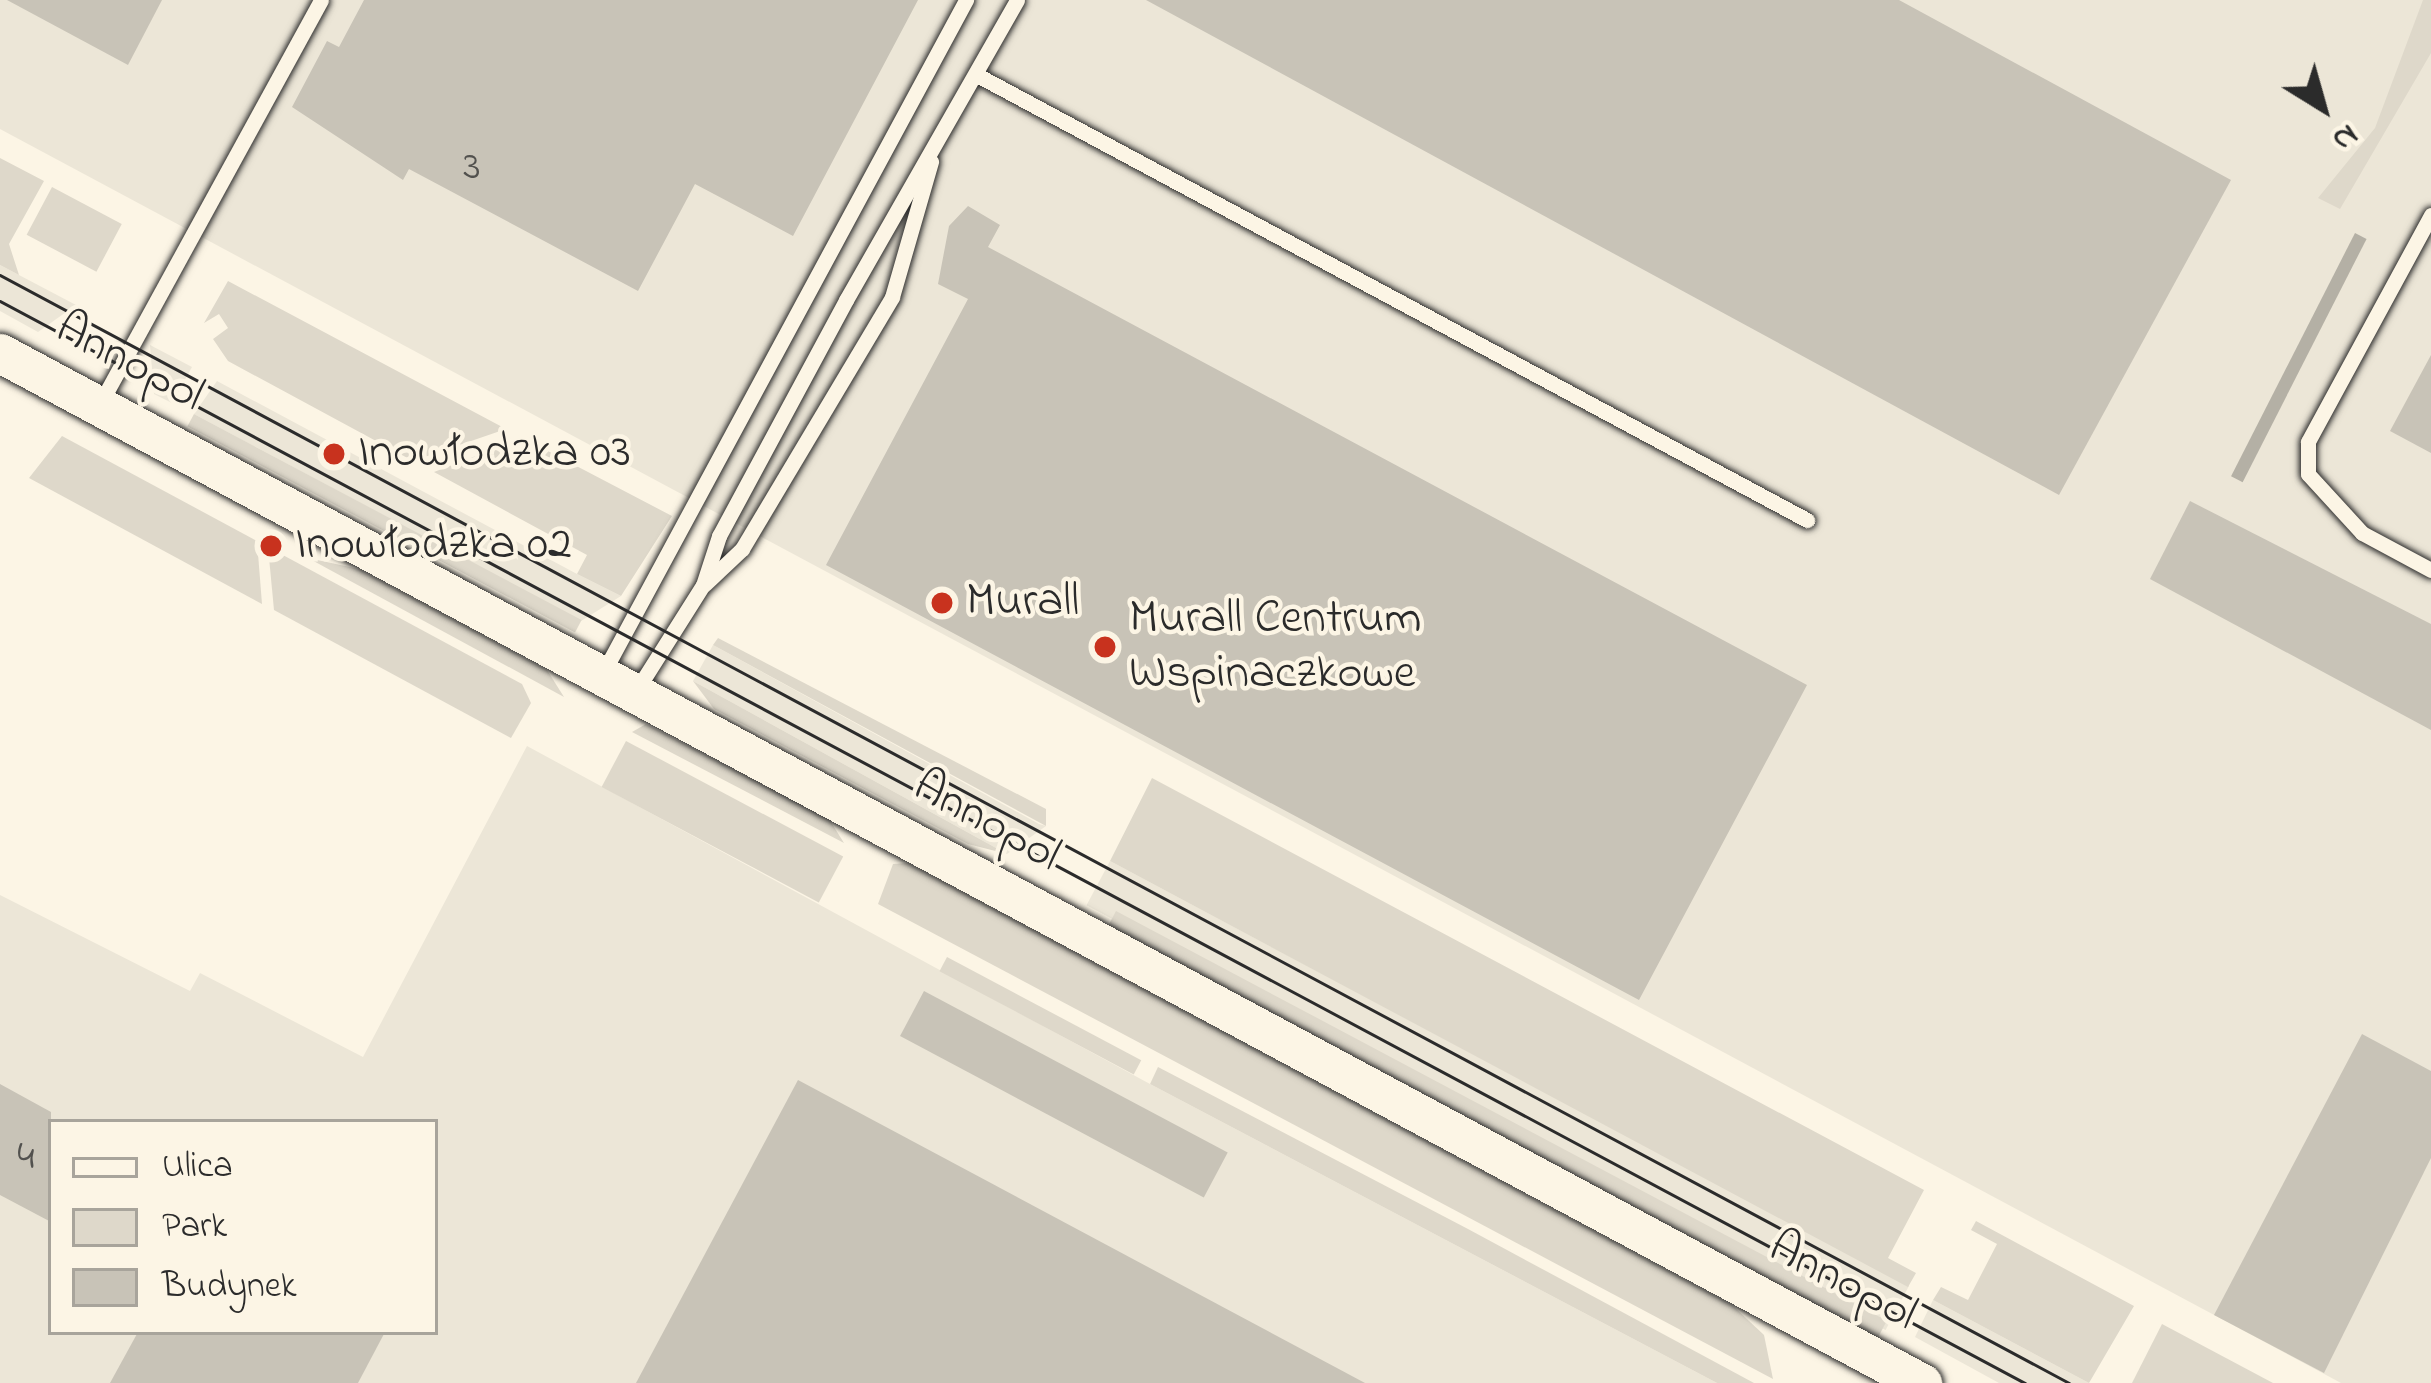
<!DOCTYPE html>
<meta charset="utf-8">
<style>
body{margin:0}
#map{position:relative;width:2431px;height:1383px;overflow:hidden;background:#fcf5e5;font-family:"Indie Flower",sans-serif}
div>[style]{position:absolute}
.built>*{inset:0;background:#ece6d7;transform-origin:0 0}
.green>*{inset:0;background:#ded8ca;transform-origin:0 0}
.water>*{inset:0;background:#b4b0a5;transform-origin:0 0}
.building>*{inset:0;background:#c8c3b7;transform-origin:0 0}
.roads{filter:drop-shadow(0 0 3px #2b2b2b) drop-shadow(0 0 3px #2b2b2b)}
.service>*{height:15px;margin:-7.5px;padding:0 7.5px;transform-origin:7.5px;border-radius:7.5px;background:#fcf5e5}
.tertiary>*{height:39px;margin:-19.5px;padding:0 19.5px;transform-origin:19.5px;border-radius:19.5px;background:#fcf5e5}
.tram>*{height:3px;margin:-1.5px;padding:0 1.5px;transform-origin:1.5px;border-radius:1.5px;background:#2b2b2b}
.dots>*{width:33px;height:33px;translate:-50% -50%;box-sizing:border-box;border:6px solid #fcf5e5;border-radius:50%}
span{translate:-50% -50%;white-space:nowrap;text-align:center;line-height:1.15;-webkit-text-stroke:9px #fcf5e5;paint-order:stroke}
.number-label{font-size:42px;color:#52514e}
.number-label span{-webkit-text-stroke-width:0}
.street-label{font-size:48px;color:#2b2b2b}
.poi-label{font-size:48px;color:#2b2b2b}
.left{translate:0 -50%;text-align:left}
.legend{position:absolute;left:48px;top:1119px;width:390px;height:216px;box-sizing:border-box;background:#fcf5e5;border:3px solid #a8a49b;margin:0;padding:15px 21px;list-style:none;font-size:36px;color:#2b2b2b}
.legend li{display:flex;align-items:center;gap:24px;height:60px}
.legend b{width:60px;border:3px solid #a8a49b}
.north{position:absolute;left:2263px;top:48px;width:120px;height:120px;-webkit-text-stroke:9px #fcf5e5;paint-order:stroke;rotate:143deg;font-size:33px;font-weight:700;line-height:48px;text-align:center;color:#2b2b2b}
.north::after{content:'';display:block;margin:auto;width:42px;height:54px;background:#2b2b2b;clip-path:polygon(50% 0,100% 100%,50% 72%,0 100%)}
</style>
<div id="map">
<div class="built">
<i style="clip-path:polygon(0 0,2431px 0,2431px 1383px,2341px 1383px,0 129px)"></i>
<i style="clip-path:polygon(0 265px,76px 305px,38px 332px,0 311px)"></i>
<i style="clip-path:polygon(150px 345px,192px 367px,172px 403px,154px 394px)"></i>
<i style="clip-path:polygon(217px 381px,577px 574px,621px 596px,581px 621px,194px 414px)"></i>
<i style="clip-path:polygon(713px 645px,1039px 824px,1046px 826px,1007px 854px,693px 681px)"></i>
<i style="clip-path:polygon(evenodd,527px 746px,1150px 1084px,1717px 1383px,0 1383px,0 895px,190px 991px,200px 973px,363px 1057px,527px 746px,51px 1122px,435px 1122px,435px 1332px,51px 1332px,51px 1122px)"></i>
<i style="left:1110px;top:861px;width:905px;height:50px;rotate:28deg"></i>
<i style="clip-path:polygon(1933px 1300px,2089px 1383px,1999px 1383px,1915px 1337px)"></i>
</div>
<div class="green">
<i style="clip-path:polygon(2423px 0,2431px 0,2431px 53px,2340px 209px,2318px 198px,2375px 128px)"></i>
<i style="clip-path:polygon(0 158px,44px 181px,9px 244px,19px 275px,0 265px)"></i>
<i style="left:52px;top:187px;width:79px;height:54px;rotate:28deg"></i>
<i style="clip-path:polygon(228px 281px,506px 429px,413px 461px,228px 361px,213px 339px,228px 328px,219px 314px,204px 323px)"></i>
<i style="left:194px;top:414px;width:439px;height:14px;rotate:28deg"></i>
<i style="clip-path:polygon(62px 436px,257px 541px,262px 604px,29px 478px)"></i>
<i style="clip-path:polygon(523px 438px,672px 516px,621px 596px,577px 574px,587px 555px,434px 472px)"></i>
<i style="clip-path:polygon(268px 547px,522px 684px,531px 703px,511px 738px,274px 610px)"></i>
<i style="clip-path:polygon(308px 558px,359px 569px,547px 670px,564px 697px)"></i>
<i style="clip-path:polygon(718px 638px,1046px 809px,1046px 826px,713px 645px)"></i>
<i style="clip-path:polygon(693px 681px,1007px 854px,968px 844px,714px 709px)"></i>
<i style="clip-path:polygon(646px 724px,829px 819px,844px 843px,632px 732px)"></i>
<i style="left:626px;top:741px;width:246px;height:52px;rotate:28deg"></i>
<i style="clip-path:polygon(1152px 778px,1924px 1190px,1888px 1258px,1916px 1273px,1908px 1287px,1110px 861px)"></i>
<i style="clip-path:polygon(908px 863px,1732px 1305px,1764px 1335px,1773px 1379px,878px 904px,893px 864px)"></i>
<i style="left:1116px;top:911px;width:873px;height:21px;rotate:28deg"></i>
<i style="left:947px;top:957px;width:220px;height:16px;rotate:28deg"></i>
<i style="clip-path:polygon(1158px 1067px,1468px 1229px,1754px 1383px,1717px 1383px,1150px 1084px)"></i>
<i style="clip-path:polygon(1976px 1221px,2134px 1306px,2089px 1383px,1933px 1300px,1941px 1287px,1968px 1300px,1997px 1244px,1971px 1230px)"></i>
<i style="clip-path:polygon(2162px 1324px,2273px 1383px,2132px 1383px)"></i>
</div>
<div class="water">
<i style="left:2355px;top:233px;width:13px;height:273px;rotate:27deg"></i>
</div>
<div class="building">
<i style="clip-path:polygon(7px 0,162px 0,128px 65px)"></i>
<i style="clip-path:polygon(364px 0,918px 0,793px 236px,695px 184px,638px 291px,409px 169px,403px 180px,292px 107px,327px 41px,339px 47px)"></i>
<i style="clip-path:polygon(1146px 0,1899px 0,2231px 180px,2059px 495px)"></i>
<i style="clip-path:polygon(968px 206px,1000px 225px,988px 247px,1807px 685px,1639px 1000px,826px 565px,968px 299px,938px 284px,949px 226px)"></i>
<i style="clip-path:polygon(2431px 355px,2431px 453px,2390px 431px)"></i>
<i style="clip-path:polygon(2190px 501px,2431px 624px,2431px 730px,2150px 579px)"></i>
<i style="left:924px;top:991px;width:344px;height:51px;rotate:28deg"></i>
<i style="clip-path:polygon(2362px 1034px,2431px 1071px,2431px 1158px,2324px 1373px,2214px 1315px)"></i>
<i style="clip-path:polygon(798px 1080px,1365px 1383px,636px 1383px)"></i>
<i style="clip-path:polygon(0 1084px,51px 1112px,51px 1222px,0 1195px)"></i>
<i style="clip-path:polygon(138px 1332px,385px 1332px,358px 1383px,110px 1383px)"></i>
</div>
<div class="roads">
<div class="service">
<i style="left:977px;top:75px;width:942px;rotate:28.2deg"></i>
<i style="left:2431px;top:215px;width:258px;rotate:118.5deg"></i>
<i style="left:2308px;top:442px;width:32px;rotate:90deg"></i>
<i style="left:2308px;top:474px;width:80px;rotate:47.5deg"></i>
<i style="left:2362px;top:533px;width:78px;rotate:28.2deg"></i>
<i style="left:101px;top:402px;width:458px;rotate:-61.3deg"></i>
<i style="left:705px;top:584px;width:51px;rotate:-43.4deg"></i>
<i style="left:742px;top:549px;width:293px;rotate:-59.2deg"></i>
<i style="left:892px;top:297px;width:141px;rotate:-73.9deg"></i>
<i style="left:603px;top:673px;width:765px;rotate:-61.66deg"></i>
<i style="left:636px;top:691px;width:125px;rotate:-57.7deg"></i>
<i style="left:703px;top:585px;width:52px;rotate:-71.9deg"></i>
<i style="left:719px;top:536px;width:268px;rotate:-61.7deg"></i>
<i style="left:846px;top:300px;width:345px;rotate:-60.3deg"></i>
</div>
<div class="tertiary">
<i style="left:0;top:353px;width:2181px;rotate:28.19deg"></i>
</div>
</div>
<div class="tram">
<i style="left:0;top:275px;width:2347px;rotate:28.17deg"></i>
<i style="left:0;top:301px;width:2296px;rotate:28.12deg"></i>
</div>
<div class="dots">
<i style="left:334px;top:454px;background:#c8321e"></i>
<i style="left:271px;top:546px;background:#c8321e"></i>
<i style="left:942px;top:603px;background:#c8321e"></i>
<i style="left:1105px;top:647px;background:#c8321e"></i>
</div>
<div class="number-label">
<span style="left:472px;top:168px">3</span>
<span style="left:26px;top:1158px">4</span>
</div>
<div class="street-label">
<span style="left:129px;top:363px;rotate:28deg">Annopol</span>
<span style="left:986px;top:822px;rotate:29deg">Annopol</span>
<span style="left:1842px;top:1282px;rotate:28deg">Annopol</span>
</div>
<div class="poi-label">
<span class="left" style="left:358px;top:454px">Inowłodzka 03</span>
<span class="left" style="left:295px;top:546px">Inowłodzka 02</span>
<span class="left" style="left:966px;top:603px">Murall</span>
<span class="left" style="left:1129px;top:647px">Murall Centrum<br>Wspinaczkowe</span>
</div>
<ul class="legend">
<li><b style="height:15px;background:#fcf5e5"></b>Ulica</li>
<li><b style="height:33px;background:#ded8ca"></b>Park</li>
<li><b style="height:33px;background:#c8c3b7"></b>Budynek</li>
</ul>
<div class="north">N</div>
</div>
